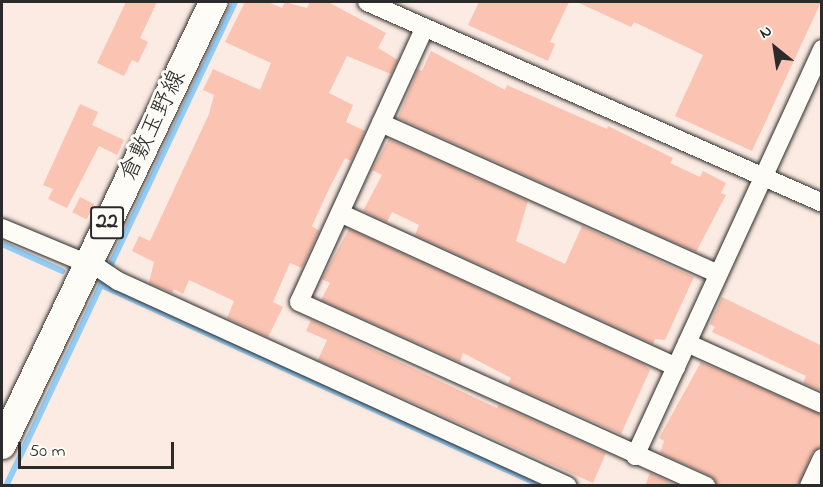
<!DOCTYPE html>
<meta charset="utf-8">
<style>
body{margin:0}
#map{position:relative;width:823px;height:487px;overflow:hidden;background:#fcebe2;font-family:"Indie Flower","Klee One",sans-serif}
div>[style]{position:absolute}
.stream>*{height:6px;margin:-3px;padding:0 3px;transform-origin:3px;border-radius:3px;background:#94ccf4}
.building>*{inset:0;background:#fbc3b1;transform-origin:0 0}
.roads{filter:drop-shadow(0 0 2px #2b2b2b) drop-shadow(0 0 2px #2b2b2b)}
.street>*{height:18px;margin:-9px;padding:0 9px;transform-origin:9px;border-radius:9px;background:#fdfcf7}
.primary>*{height:28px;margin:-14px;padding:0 14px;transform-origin:14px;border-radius:14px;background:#fdfcf7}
span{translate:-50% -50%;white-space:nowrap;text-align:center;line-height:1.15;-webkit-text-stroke:6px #fdfcf7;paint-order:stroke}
.shield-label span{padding:2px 4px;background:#fdfcf7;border:2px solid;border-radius:4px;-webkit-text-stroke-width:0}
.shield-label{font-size:22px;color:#2b2b2b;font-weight:700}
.street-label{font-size:24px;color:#2b2b2b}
.frame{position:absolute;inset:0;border:3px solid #2b2b2b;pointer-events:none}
.north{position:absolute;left:745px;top:18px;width:60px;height:60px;-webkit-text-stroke:4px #fdfcf7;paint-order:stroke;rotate:330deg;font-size:16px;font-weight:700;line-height:24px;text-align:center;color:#2b2b2b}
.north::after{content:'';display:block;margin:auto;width:21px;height:27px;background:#2b2b2b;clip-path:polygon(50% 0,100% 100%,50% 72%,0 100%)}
.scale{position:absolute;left:18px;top:442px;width:156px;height:27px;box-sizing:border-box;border:3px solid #2b2b2b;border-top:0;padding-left:8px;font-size:18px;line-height:21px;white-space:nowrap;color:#2b2b2b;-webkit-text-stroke:4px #fdfcf7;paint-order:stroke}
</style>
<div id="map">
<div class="stream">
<i style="left:2px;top:244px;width:66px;rotate:24.2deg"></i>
<i style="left:101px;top:285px;width:485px;rotate:24.5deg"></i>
<i style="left:6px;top:486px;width:535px;rotate:-64.68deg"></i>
</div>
<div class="building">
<i style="clip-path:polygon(126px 2px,157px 2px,140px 38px,148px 42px,138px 63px,132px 60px,124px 76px,97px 63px)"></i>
<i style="clip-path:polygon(245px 2px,268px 2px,282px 8px,285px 2px,307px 8px,310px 2px,328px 2px,386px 33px,378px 48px,398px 60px,391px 74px,347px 56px,329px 93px,353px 105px,346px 122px,365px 131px,351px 161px,345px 158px,328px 191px,312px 226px,319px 231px,302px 268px,290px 263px,273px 302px,283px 307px,268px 337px,227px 318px,234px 301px,189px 280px,183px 294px,174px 289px,172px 293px,149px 283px,154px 262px,132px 251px,139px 236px,150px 241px,209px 114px,214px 95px,203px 90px,213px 69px,260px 90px,271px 63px,225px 42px)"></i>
<i style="clip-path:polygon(479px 2px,569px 2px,550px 42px,555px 44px,548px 61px,468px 25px)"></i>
<i style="clip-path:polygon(577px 2px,821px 2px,752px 151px,675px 116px,703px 55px,634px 22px,631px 27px)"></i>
<i style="clip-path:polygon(431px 51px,505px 90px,507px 85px,607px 129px,608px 126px,673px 158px,670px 163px,700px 177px,703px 171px,726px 183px,721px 193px,726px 195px,696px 252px,398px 118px,418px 69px,422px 71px)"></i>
<i style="clip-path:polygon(80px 104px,98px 112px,92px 125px,124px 140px,117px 155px,99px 146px,67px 208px,48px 199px,53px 189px,43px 185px)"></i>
<i style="clip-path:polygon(389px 139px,528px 201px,516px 241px,565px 264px,582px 226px,694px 277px,665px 340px,655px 339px,653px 344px,415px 235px,419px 225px,392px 212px,387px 222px,363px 211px,382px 175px,372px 170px)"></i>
<i style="left:80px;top:197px;width:16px;height:17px;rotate:27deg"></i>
<i style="clip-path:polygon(349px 229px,643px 364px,650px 370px,621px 434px,508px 384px,511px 378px,463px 353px,460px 362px,321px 300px,330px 283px,322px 279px)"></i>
<i style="clip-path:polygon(722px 297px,820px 345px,822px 342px,822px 391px,803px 383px,806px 376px,712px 332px,715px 327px,710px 324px)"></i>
<i style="clip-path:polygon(311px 320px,497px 408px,499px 405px,606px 453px,593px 483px,318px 360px,327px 340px,306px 331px)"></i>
<i style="clip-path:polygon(701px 362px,822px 415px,822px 447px,812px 453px,798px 486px,717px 486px,711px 476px,660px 453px,664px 441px,659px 438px)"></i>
<i style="clip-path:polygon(650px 473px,678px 486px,645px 486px)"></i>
</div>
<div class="roads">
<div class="street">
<i style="left:367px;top:2px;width:497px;rotate:23.8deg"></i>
<i style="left:424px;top:29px;width:300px;rotate:114.6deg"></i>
<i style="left:299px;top:302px;width:447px;rotate:24.3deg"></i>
<i style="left:381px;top:123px;width:369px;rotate:24.1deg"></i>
<i style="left:340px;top:213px;width:370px;rotate:24.6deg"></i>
<i style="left:2px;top:228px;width:106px;rotate:22.7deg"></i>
<i style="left:100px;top:269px;width:22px;rotate:34deg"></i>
<i style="left:118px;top:281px;width:494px;rotate:24.5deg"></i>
<i style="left:687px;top:343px;width:148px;rotate:24.3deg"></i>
<i style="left:635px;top:456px;width:448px;rotate:-65.3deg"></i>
<i style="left:809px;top:486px;width:31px;rotate:-65deg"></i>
</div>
<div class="primary">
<i style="left:2px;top:445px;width:491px;rotate:-64.5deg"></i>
</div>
</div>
<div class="shield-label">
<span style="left:107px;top:223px">22</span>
</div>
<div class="street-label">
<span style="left:154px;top:126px;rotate:-64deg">倉敷玉野線</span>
</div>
<div class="frame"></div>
<div class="north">N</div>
<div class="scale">50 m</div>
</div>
